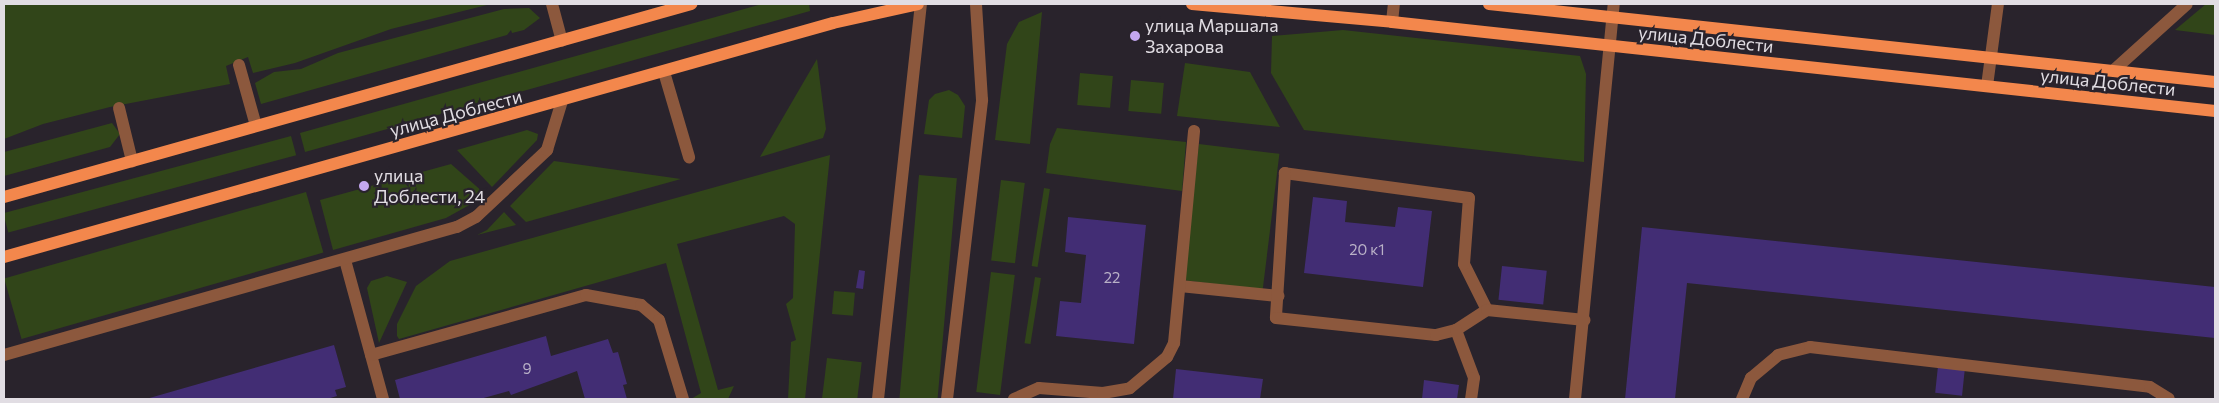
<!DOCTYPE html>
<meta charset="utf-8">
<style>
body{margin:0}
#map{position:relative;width:2219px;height:403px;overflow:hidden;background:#29232c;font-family:Commissioner,sans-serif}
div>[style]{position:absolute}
.green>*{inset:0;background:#314519;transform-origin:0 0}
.building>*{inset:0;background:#422d74;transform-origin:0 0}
.minor>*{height:12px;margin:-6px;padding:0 6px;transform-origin:6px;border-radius:6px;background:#8c583d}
.major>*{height:12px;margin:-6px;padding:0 6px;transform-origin:6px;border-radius:6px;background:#f3874c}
.dots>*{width:14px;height:14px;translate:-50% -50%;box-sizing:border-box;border:2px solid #29232c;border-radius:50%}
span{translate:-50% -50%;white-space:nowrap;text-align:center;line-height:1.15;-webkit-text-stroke:4.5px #29232c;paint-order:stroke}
.number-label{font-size:15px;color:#b9b1c7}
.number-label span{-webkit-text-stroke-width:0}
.poi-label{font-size:18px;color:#e1dde3}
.left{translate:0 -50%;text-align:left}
.street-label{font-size:18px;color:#e1dde3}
.frame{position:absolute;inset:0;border:5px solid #e1dde3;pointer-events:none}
</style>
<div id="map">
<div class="green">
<i style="clip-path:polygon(4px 4px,491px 4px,391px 29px,295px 63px,253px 73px,248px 57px,226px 66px,230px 84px,110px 107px,43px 124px,4px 139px)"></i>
<i style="clip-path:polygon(762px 4px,809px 4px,810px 11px,305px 152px,300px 133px)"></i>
<i style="clip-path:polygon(2206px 4px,2215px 4px,2215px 35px,2175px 30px)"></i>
<i style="clip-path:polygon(529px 8px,540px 18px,524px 30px,512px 33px,511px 30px,507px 35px,261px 104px,255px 83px,274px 72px,301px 69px,338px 53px,504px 9px)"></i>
<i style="clip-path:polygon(1042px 12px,1030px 144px,995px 140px,1007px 44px,1019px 22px)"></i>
<i style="clip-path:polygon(1343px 30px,1580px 56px,1586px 74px,1584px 162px,1304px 130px,1271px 73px,1272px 36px)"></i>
<i style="clip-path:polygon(817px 59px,826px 129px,823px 138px,760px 157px)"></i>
<i style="clip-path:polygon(1185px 63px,1250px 72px,1280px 127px,1177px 116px)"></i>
<i style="left:1080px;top:73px;width:33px;height:32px;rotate:5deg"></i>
<i style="left:1131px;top:80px;width:33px;height:31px;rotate:5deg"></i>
<i style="clip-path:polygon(949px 90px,958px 95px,965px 106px,962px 138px,924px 134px,929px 100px,935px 94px)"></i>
<i style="clip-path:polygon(112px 123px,120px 134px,110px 147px,4px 176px,4px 152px)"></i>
<i style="clip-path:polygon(1057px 128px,1186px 142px,1182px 191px,1046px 173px,1050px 144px)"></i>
<i style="clip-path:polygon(527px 130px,538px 134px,537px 140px,492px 187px,457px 150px)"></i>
<i style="left:291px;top:136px;width:20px;height:298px;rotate:75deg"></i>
<i style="left:1199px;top:144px;width:81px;height:137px;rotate:7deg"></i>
<i style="clip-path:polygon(830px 155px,805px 399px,788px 399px,791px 342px,796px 340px,786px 304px,793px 298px,795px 224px,784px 216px,677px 244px,718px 390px,734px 386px,728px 399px,691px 399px,701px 393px,666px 263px,399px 339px,397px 336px,397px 324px,416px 286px,450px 261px)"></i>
<i style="clip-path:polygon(554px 161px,681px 179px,526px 222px,510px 206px)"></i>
<i style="clip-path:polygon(451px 164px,484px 193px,473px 203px,446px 218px,333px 250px,320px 200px)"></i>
<i style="left:919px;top:175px;width:38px;height:225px;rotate:5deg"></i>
<i style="left:1001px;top:180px;width:24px;height:81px;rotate:7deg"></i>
<i style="left:1044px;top:188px;width:6px;height:79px;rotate:9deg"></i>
<i style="left:306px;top:192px;width:63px;height:314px;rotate:74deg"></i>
<i style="clip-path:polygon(504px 212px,516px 225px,477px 235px,487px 230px)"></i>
<i style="left:991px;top:272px;width:24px;height:121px;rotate:7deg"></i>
<i style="clip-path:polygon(387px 276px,407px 282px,379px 343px,367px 288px,371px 281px)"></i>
<i style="left:1035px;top:277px;width:6px;height:67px;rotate:9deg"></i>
<i style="left:834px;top:291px;width:21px;height:23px;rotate:5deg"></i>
<i style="left:827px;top:358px;width:35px;height:41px;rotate:7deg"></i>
</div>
<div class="building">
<i style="clip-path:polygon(1313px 197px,1347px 201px,1345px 222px,1395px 227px,1398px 207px,1432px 211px,1423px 287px,1304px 273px)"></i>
<i style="clip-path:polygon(1068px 217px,1146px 225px,1134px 344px,1056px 336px,1060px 301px,1081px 303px,1086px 255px,1065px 252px)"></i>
<i style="clip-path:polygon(1642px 227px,2215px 287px,2215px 338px,1687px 283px,1675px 399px,1625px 399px)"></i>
<i style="left:1502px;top:266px;width:45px;height:34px;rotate:6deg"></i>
<i style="clip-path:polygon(859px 270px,865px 271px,863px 289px,856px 288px)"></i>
<i style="clip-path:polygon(546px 336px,551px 356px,608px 339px,613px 353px,618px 352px,627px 384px,623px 385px,627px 399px,585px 399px,577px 371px,511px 395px,509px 391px,480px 399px,400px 399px,395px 380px)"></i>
<i style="clip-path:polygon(334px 345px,346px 387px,335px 390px,337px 396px,327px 399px,146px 399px)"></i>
<i style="left:1938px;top:366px;width:27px;height:27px;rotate:6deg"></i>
<i style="clip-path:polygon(1176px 369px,1263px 379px,1260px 399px,1173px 399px)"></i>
<i style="clip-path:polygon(1424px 380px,1459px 385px,1457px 399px,1422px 399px)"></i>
</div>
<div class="minor">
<i style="left:552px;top:4px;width:38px;rotate:75deg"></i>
<i style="left:1392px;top:22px;width:18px;rotate:-84deg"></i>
<i style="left:239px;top:65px;width:63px;rotate:74.4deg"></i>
<i style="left:2114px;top:70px;width:98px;rotate:-42.1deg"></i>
<i style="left:664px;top:72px;width:89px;rotate:73.6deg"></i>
<i style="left:1987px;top:86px;width:83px;rotate:-82.4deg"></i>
<i style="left:119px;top:108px;width:55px;rotate:76.2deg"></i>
<i style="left:345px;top:260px;width:144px;rotate:74.7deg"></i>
<i style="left:1180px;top:286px;width:99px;rotate:5.8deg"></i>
<i style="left:1487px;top:310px;width:51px;rotate:-116.6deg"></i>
<i style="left:1464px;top:264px;width:66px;rotate:-85.7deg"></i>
<i style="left:1469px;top:198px;width:186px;rotate:-172.3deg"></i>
<i style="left:1285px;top:173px;width:145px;rotate:93.6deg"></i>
<i style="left:1276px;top:318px;width:161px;rotate:6.1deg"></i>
<i style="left:1436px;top:335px;width:21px;rotate:-14deg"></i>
<i style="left:1456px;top:330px;width:37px;rotate:-33deg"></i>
<i style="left:1487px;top:310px;width:98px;rotate:5.9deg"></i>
<i style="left:1456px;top:330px;width:51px;rotate:69.4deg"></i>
<i style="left:1474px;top:378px;width:21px;rotate:98deg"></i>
<i style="left:4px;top:355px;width:471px;rotate:-15.8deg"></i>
<i style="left:457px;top:227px;width:21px;rotate:-28deg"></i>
<i style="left:476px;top:217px;width:98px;rotate:-43.3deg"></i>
<i style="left:547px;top:150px;width:51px;rotate:-73deg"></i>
<i style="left:371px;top:355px;width:223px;rotate:-15.6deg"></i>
<i style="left:586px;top:295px;width:56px;rotate:10.3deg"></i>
<i style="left:641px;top:305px;width:23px;rotate:40deg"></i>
<i style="left:659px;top:320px;width:83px;rotate:73.1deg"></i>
<i style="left:878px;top:399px;width:397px;rotate:-83.8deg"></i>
<i style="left:947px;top:399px;width:301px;rotate:-83.3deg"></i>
<i style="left:982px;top:100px;width:96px;rotate:-93.6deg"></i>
<i style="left:1014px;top:399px;width:27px;rotate:-24deg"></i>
<i style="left:1039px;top:388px;width:64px;rotate:4.5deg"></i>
<i style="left:1103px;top:393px;width:27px;rotate:-10deg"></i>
<i style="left:1130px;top:388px;width:48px;rotate:-40deg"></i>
<i style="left:1167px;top:357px;width:16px;rotate:-63deg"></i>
<i style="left:1174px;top:343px;width:213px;rotate:-84.6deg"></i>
<i style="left:1575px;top:399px;width:397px;rotate:-84.4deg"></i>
<i style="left:1742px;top:399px;width:23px;rotate:-67deg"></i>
<i style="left:1751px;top:378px;width:35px;rotate:-40deg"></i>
<i style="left:1778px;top:355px;width:33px;rotate:-14deg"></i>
<i style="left:1810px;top:347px;width:342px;rotate:6.7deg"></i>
<i style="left:2150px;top:387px;width:22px;rotate:32deg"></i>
</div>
<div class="major">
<i style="left:1192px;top:4px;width:201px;rotate:5.1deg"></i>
<i style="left:1392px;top:22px;width:828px;rotate:6.17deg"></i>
<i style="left:1489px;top:4px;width:730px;rotate:6.13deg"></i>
<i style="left:4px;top:197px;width:714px;rotate:-15.69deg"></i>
<i style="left:4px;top:257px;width:861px;rotate:-15.76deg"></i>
<i style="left:833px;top:23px;width:87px;rotate:-12.6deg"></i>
</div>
<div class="dots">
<i style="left:1135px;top:36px;background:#c4a7f1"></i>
<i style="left:364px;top:186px;background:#c4a7f1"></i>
</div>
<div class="number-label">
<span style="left:1367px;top:250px">20 к1</span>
<span style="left:1112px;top:278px">22</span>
<span style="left:527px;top:369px">9</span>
</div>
<div class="poi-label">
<span class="left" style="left:1145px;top:36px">улица Маршала<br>Захарова</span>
<span class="left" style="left:374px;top:186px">улица<br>Доблести, 24</span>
</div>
<div class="street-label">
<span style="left:1706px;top:39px;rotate:6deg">улица Доблести</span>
<span style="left:2108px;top:82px;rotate:6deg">улица Доблести</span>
<span style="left:456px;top:113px;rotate:-15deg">улица Доблести</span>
</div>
<div class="frame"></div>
</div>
